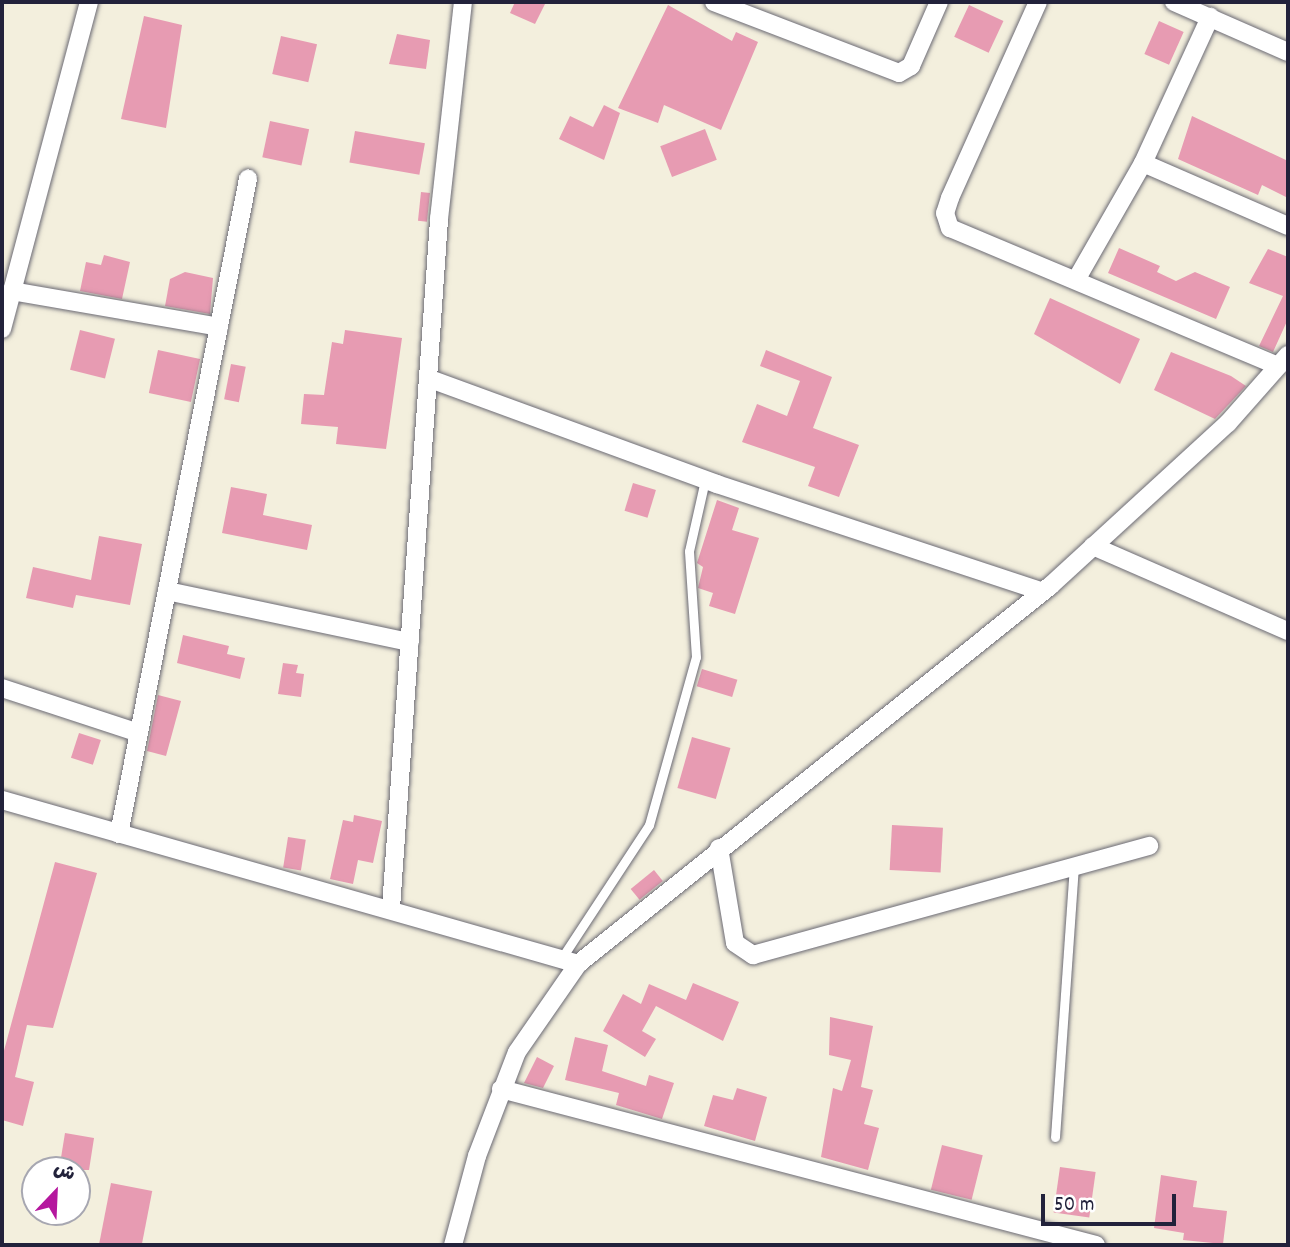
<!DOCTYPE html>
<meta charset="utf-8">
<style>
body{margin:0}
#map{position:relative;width:1290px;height:1247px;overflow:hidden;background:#f3efdd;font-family:Dekko,"Playpen Sans Arabic",sans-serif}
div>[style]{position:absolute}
.building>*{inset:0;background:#e79bb2;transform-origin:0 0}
.roads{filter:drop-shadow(0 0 2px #6b6a74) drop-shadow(0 0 2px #6b6a74)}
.service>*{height:9px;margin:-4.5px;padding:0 4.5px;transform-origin:4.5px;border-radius:4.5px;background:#fff}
.minor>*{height:18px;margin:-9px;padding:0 9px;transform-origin:9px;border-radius:9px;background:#fff}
span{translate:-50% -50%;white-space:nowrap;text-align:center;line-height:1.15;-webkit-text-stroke:6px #fff;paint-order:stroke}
.frame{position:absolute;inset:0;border:4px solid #22223b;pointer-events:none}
.north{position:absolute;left:21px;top:1156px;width:70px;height:70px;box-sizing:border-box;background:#fff;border:2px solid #a7a7b1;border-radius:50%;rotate:23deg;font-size:19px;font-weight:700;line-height:28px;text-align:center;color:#22223b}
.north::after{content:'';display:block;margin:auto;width:24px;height:32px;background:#b5179e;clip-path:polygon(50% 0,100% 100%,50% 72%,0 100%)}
.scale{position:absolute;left:1041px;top:1194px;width:135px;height:32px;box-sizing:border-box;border:4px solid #22223b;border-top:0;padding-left:9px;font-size:21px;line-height:24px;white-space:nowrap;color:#22223b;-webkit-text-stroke:5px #fff;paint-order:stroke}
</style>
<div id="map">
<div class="building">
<i style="clip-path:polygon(515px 2px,546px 2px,535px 24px,510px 13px)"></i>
<i style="clip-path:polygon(668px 5px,732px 41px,736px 32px,758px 42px,721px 130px,664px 105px,658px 123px,618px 108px)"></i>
<i style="left:969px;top:5px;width:38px;height:35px;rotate:25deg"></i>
<i style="clip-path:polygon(144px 16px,182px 25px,166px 128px,121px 119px)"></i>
<i style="left:1159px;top:21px;width:27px;height:36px;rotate:24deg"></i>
<i style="clip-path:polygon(397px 34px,430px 40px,426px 69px,389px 64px)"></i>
<i style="left:281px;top:36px;width:37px;height:39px;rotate:13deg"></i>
<i style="clip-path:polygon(604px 105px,620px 113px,604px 160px,559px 139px,570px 116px,593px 127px)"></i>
<i style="clip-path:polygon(1192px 116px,1288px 161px,1288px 198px,1262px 185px,1258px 195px,1178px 159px)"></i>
<i style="left:270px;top:121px;width:40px;height:37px;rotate:12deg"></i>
<i style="left:705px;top:129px;width:33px;height:48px;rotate:69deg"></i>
<i style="left:355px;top:131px;width:71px;height:32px;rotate:10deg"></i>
<i style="left:421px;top:192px;width:9px;height:29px;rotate:6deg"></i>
<i style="clip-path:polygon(1119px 248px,1160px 266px,1157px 272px,1176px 281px,1195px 272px,1230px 287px,1216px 319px,1108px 273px)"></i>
<i style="clip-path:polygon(1268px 249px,1288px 257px,1288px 319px,1273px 352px,1259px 346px,1283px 296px,1249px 283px)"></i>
<i style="clip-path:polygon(104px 255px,130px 262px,122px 299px,80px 291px,86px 262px,101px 265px)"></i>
<i style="clip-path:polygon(185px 272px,213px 278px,210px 314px,165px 306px,170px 279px)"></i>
<i style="clip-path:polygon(1050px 298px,1140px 339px,1120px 384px,1034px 334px)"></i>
<i style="left:80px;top:330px;width:36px;height:41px;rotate:14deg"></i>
<i style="clip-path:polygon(345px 330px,402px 338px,386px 449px,336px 444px,338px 427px,301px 424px,304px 394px,324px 395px,332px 342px,343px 344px)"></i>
<i style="left:158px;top:350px;width:43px;height:44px;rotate:12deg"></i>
<i style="clip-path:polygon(766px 350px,832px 377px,813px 428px,859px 445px,839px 497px,808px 486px,815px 467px,742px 442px,757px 404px,787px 416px,800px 381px,760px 366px)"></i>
<i style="clip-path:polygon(1171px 352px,1231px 376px,1246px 386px,1215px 419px,1154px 390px)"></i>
<i style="left:231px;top:364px;width:15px;height:36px;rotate:11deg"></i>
<i style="left:633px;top:483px;width:24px;height:29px;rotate:17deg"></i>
<i style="clip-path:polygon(231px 487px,267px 494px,263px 515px,312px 525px,307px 550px,222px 533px)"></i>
<i style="clip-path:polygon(717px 500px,739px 508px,732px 530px,759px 538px,735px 614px,709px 606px,713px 593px,698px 588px,703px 567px,697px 563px)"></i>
<i style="clip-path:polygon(99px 536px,142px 544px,130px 605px,76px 595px,73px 608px,26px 598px,33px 567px,91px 580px)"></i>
<i style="clip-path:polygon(183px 635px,229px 646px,227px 654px,245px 658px,240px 679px,177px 663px)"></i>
<i style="clip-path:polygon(283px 663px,298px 665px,296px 673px,304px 674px,301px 697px,278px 694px)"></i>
<i style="left:702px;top:669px;width:37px;height:18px;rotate:17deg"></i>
<i style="clip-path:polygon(158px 695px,181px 701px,166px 756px,147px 751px)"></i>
<i style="left:79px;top:733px;width:23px;height:26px;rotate:18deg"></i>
<i style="left:692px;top:737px;width:40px;height:53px;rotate:16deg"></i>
<i style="clip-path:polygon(354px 815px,382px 821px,373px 863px,358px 860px,353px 884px,330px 879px,343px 820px,353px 822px)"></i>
<i style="left:892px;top:825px;width:51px;height:45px;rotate:3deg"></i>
<i style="left:288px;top:837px;width:18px;height:31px;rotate:9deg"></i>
<i style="clip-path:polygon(55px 862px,97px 873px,53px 1028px,27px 1025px,15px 1077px,34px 1082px,23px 1126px,2px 1120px,2px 1058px)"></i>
<i style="left:654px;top:870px;width:14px;height:30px;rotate:51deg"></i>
<i style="clip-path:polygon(693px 983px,739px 1002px,723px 1041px,656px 1006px,642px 1031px,656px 1039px,645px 1057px,603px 1031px,623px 994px,641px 1004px,649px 984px,686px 1000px)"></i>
<i style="clip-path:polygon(830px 1017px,873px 1026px,861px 1087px,873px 1090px,864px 1124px,879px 1128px,868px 1170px,821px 1157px,833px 1088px,842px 1091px,851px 1060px,829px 1055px)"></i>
<i style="clip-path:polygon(575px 1037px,608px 1045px,602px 1071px,646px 1086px,649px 1075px,674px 1083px,662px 1119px,616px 1105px,619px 1093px,565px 1080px)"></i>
<i style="clip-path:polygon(537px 1057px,554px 1066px,543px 1088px,524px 1083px)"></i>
<i style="clip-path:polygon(737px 1088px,767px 1097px,755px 1141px,704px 1126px,713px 1095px,733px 1100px)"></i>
<i style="clip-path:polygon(65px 1133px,94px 1138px,89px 1170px,59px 1170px)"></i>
<i style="left:942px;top:1145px;width:42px;height:46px;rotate:14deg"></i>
<i style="left:1060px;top:1167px;width:36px;height:46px;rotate:8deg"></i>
<i style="clip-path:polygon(1161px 1175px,1197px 1181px,1193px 1207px,1227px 1211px,1223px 1244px,1183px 1240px,1184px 1233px,1154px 1228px)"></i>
<i style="left:111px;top:1183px;width:42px;height:63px;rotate:11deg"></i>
</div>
<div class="roads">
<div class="service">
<i style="left:561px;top:959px;width:160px;rotate:-56.7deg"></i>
<i style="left:649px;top:825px;width:174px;rotate:-74.4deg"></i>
<i style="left:696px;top:657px;width:106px;rotate:-93.8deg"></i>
<i style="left:689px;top:551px;width:73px;rotate:-77.3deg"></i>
<i style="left:1055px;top:1137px;width:271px;rotate:-86deg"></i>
</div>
<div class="minor">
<i style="left:714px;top:2px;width:198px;rotate:21deg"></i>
<i style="left:899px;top:73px;width:14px;rotate:-30deg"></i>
<i style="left:911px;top:66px;width:70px;rotate:-66.4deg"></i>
<i style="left:1038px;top:2px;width:215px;rotate:114.2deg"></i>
<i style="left:950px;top:198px;width:16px;rotate:108deg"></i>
<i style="left:945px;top:213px;width:16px;rotate:72deg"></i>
<i style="left:950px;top:228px;width:356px;rotate:22.8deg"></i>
<i style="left:1174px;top:2px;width:124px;rotate:23.7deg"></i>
<i style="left:1143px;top:163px;width:158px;rotate:23.5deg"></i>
<i style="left:1076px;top:280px;width:135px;rotate:-60.2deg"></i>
<i style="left:1143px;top:163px;width:161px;rotate:-65.3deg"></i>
<i style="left:11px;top:291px;width:211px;rotate:9.8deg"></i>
<i style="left:2px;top:329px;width:338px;rotate:-75.1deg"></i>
<i style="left:430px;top:379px;width:306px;rotate:20.1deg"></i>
<i style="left:717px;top:484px;width:343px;rotate:18.3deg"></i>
<i style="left:1093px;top:546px;width:213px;rotate:23.6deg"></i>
<i style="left:167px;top:591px;width:248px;rotate:11.9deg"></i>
<i style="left:2px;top:688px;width:144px;rotate:18.2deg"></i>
<i style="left:2px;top:800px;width:599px;rotate:15.89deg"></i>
<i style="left:119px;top:834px;width:668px;rotate:-78.86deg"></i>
<i style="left:719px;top:848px;width:96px;rotate:80.4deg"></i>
<i style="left:735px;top:943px;width:22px;rotate:34deg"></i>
<i style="left:753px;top:955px;width:411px;rotate:-15.4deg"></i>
<i style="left:391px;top:908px;width:691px;rotate:-86.01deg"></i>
<i style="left:439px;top:219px;width:218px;rotate:-83.7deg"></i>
<i style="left:501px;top:1089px;width:615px;rotate:14.69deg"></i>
<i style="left:453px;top:1245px;width:92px;rotate:-74.9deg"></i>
<i style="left:477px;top:1156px;width:111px;rotate:-69deg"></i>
<i style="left:517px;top:1052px;width:107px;rotate:-55.3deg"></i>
<i style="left:578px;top:964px;width:605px;rotate:-38.69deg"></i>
<i style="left:1050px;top:586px;width:241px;rotate:-42.5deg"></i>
<i style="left:1228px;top:423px;width:91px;rotate:-48.6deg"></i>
</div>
</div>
<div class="frame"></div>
<div class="north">ش</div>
<div class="scale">50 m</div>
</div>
